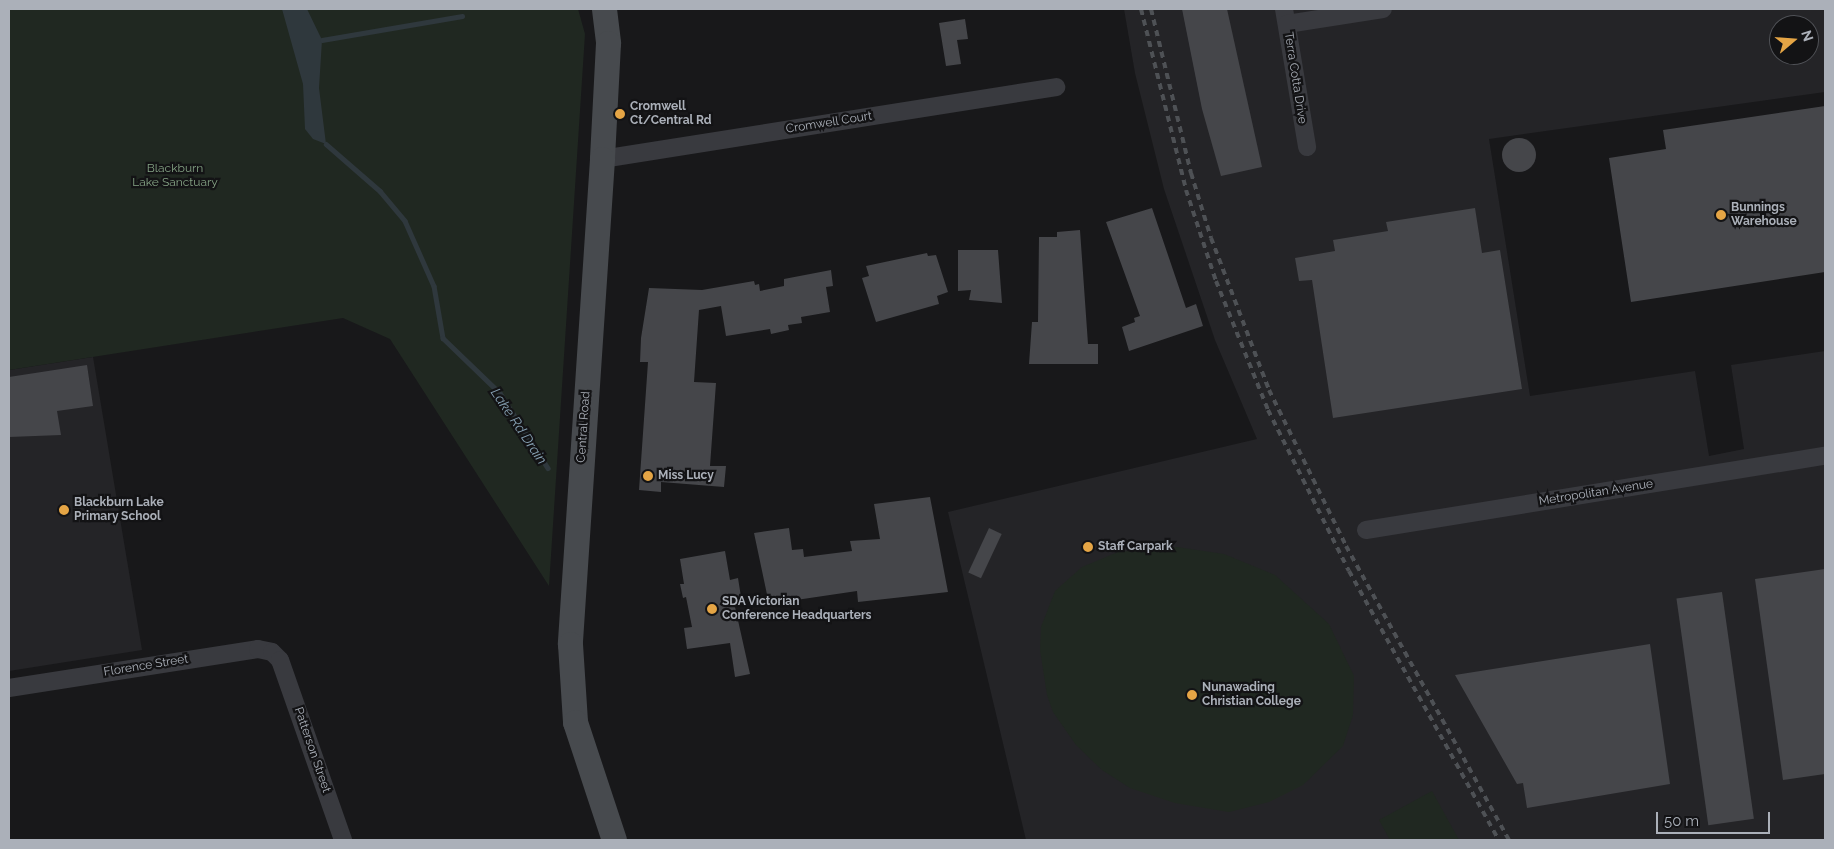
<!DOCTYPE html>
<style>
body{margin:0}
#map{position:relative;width:1834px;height:849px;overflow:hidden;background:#18181a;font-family:Raleway,sans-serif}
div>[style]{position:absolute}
.built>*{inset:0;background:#242427}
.green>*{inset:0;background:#202821}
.water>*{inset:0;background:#2f383d}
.stream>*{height:4.5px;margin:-2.25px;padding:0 2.25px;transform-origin:2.25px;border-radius:2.25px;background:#2f383d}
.building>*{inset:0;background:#45464a;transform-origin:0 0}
.round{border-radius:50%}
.street>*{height:18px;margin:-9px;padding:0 9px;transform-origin:9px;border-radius:9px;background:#393a3f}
.secondary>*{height:25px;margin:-12.5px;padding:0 12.5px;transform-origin:12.5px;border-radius:12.5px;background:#474a4e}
.rail>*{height:4px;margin-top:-2px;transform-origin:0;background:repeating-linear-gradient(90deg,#4e5155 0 6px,transparent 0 11px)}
.dots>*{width:14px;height:14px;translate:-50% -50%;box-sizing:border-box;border:2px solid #131315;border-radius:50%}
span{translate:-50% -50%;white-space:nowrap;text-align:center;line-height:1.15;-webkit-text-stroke:4.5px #131315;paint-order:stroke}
.street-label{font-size:12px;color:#abb0b9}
.poi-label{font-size:12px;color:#abb0b9;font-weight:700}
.left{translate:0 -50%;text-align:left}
.park-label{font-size:12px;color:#84a284}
.water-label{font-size:14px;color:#859fb1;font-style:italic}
.frame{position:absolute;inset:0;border:10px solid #abb0b9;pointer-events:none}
.north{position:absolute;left:1769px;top:15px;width:50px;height:50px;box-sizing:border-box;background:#131315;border:1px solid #505257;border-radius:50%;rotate:72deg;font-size:14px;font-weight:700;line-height:20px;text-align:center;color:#abb0b9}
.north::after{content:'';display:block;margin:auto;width:18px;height:22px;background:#e5a545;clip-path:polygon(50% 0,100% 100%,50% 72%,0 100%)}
.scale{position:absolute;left:1656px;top:812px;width:114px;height:22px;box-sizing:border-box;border:2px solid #abb0b9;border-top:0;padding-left:6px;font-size:15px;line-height:18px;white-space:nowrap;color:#abb0b9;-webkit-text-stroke:4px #131315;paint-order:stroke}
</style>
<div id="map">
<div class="built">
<i style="clip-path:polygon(evenodd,1124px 9px,1825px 9px,1825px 92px,1489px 139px,1530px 396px,1695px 371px,1709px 456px,1744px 449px,1731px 365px,1825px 351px,1825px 840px,1026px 840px,948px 512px,1257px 439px,1215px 340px,1164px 189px,1135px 73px,1124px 9px,1779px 25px,1809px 25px,1809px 55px,1779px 55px,1779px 25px)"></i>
<i style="clip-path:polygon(93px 357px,142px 650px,9px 671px,9px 370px)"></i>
</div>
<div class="green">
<i style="clip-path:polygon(9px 9px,578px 9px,585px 34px,549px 586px,390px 339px,343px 318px,9px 370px)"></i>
<i style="clip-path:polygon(1177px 547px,1224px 554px,1275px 575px,1329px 624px,1354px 676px,1353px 715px,1343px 746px,1303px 785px,1269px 802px,1229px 812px,1175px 803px,1130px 788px,1102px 770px,1076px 745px,1053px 712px,1047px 695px,1040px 650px,1041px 627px,1055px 591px,1082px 567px,1118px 552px)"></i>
<i style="clip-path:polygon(1432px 791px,1459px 840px,1390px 840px,1379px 820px)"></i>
</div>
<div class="water">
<i style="clip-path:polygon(282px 9px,307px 9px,322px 40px,319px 88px,326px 144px,313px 139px,305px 129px,303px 84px)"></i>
</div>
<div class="stream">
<i style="left:322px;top:40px;width:142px;rotate:-9.7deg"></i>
<i style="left:326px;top:144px;width:72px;rotate:41deg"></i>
<i style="left:380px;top:191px;width:39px;rotate:50deg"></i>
<i style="left:405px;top:221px;width:71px;rotate:66deg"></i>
<i style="left:434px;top:286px;width:53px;rotate:80.2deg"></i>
<i style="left:443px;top:338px;width:79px;rotate:44deg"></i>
<i style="left:500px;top:393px;width:89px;rotate:57.4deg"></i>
</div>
<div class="building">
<i style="clip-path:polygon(1182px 9px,1227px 9px,1262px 167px,1221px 176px,1202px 109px)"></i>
<i style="clip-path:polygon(965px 19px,968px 39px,957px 40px,961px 64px,946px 66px,939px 23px)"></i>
<i style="clip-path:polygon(1825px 106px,1825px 272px,1631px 302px,1609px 158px,1666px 149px,1663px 130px)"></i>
<i class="round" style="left:1502px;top:138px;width:34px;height:34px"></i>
<i style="clip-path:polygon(1152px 208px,1186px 308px,1196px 304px,1203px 326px,1129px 351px,1122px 327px,1135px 322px,1134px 318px,1140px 316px,1106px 222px)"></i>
<i style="clip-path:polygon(1475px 208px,1482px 253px,1500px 250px,1522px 389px,1333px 418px,1312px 280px,1299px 281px,1295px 258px,1335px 251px,1333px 240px,1388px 231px,1386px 222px)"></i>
<i style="clip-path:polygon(1080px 230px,1088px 344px,1098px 344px,1098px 364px,1029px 364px,1032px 322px,1038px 322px,1039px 237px,1057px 237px,1057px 232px)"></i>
<i style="clip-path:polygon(958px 250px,998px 250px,1002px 303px,969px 300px,971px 290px,958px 291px)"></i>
<i style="clip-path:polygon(927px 253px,928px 256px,936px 255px,948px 292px,937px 296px,939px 304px,876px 322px,862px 278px,869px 276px,866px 266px)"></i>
<i style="clip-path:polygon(831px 270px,833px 286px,826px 287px,830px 312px,801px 317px,802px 323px,788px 325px,789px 330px,771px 334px,770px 329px,726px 336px,721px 306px,699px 310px,694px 382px,716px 383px,710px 466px,726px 466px,724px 487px,661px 482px,661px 492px,639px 490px,648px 362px,640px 362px,641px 338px,649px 288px,702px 290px,754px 281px,755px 285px,759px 284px,760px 291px,784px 286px,784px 279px)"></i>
<i style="clip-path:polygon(87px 365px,93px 406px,57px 411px,61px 435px,9px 437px,9px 377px)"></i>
<i style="clip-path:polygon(930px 497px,948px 592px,858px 602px,857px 591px,769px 604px,754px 533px,789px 528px,792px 550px,803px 549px,804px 557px,852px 551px,850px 541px,880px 539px,874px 504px)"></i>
<i style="left:989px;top:528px;width:14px;height:49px;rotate:25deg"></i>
<i style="clip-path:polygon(725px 551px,730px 580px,738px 578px,741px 597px,733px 598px,750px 674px,735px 677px,730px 643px,687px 649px,684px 628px,692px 627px,686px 597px,683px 598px,680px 584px,684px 584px,680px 559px)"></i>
<i style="clip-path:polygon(1825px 569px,1825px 774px,1783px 780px,1755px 579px)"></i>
<i style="left:1722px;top:592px;width:229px;height:46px;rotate:82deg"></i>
<i style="clip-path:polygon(1650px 644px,1670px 784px,1527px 808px,1523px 783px,1517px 784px,1455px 675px)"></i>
</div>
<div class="street">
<i style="left:1284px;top:9px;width:140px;rotate:80.5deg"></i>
<i style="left:1287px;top:24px;width:97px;rotate:-8.9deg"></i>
<i style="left:602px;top:159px;width:460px;rotate:-9deg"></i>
<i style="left:1366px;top:530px;width:465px;rotate:-9.2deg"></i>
<i style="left:9px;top:688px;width:252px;rotate:-8.9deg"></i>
<i style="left:258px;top:649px;width:14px;rotate:12deg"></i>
<i style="left:272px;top:652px;width:11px;rotate:45deg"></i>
<i style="left:280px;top:660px;width:191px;rotate:70.7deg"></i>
</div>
<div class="secondary">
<i style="left:604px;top:9px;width:34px;rotate:83deg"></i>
<i style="left:608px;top:43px;width:116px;rotate:93deg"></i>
<i style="left:602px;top:159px;width:486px;rotate:93.8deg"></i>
<i style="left:570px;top:644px;width:78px;rotate:86.3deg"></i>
<i style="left:575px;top:722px;width:124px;rotate:71.7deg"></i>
</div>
<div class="rail">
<i style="left:1141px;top:9px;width:187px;rotate:76deg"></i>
<i style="left:1186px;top:190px;width:96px;rotate:71.8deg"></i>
<i style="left:1216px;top:281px;width:139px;rotate:68deg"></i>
<i style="left:1268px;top:410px;width:180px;rotate:63.3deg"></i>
<i style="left:1349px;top:571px;width:308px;rotate:60.9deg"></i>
<i style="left:1151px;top:9px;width:169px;rotate:76.3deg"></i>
<i style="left:1191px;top:173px;width:68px;rotate:72.9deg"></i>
<i style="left:1211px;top:238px;width:163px;rotate:69.1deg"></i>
<i style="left:1269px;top:390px;width:174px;rotate:63.7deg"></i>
<i style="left:1346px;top:546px;width:336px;rotate:61deg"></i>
</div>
<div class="dots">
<i style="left:620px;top:114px;background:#e5a545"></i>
<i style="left:1721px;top:215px;background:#e5a545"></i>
<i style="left:648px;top:476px;background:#e5a545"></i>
<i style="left:64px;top:510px;background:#e5a545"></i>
<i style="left:1088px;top:547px;background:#e5a545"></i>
<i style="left:712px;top:609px;background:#e5a545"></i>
<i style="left:1192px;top:695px;background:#e5a545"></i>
</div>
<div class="street-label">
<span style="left:1295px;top:78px;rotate:81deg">Terra Cotta Drive</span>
<span style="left:829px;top:123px;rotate:-9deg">Cromwell Court</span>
<span style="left:584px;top:427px;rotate:-86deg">Central Road</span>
<span style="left:1596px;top:493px;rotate:-9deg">Metropolitan Avenue</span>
<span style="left:146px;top:666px;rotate:-9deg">Florence Street</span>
<span style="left:312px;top:750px;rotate:71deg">Patterson Street</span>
</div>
<div class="poi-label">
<span class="left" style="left:630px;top:114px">Cromwell<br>Ct/Central Rd</span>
<span class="left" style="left:1731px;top:215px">Bunnings<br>Warehouse</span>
<span class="left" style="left:658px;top:476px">Miss Lucy</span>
<span class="left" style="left:74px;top:510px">Blackburn Lake<br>Primary School</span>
<span class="left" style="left:1098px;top:547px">Staff Carpark</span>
<span class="left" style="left:722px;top:609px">SDA Victorian<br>Conference Headquarters</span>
<span class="left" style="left:1202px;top:695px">Nunawading<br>Christian College</span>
</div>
<div class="park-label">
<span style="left:175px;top:176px">Blackburn<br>Lake Sanctuary</span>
</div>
<div class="water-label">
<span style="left:519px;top:426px;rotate:56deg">Lake Rd Drain</span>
</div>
<div class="frame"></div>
<div class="north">N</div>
<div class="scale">50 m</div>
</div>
